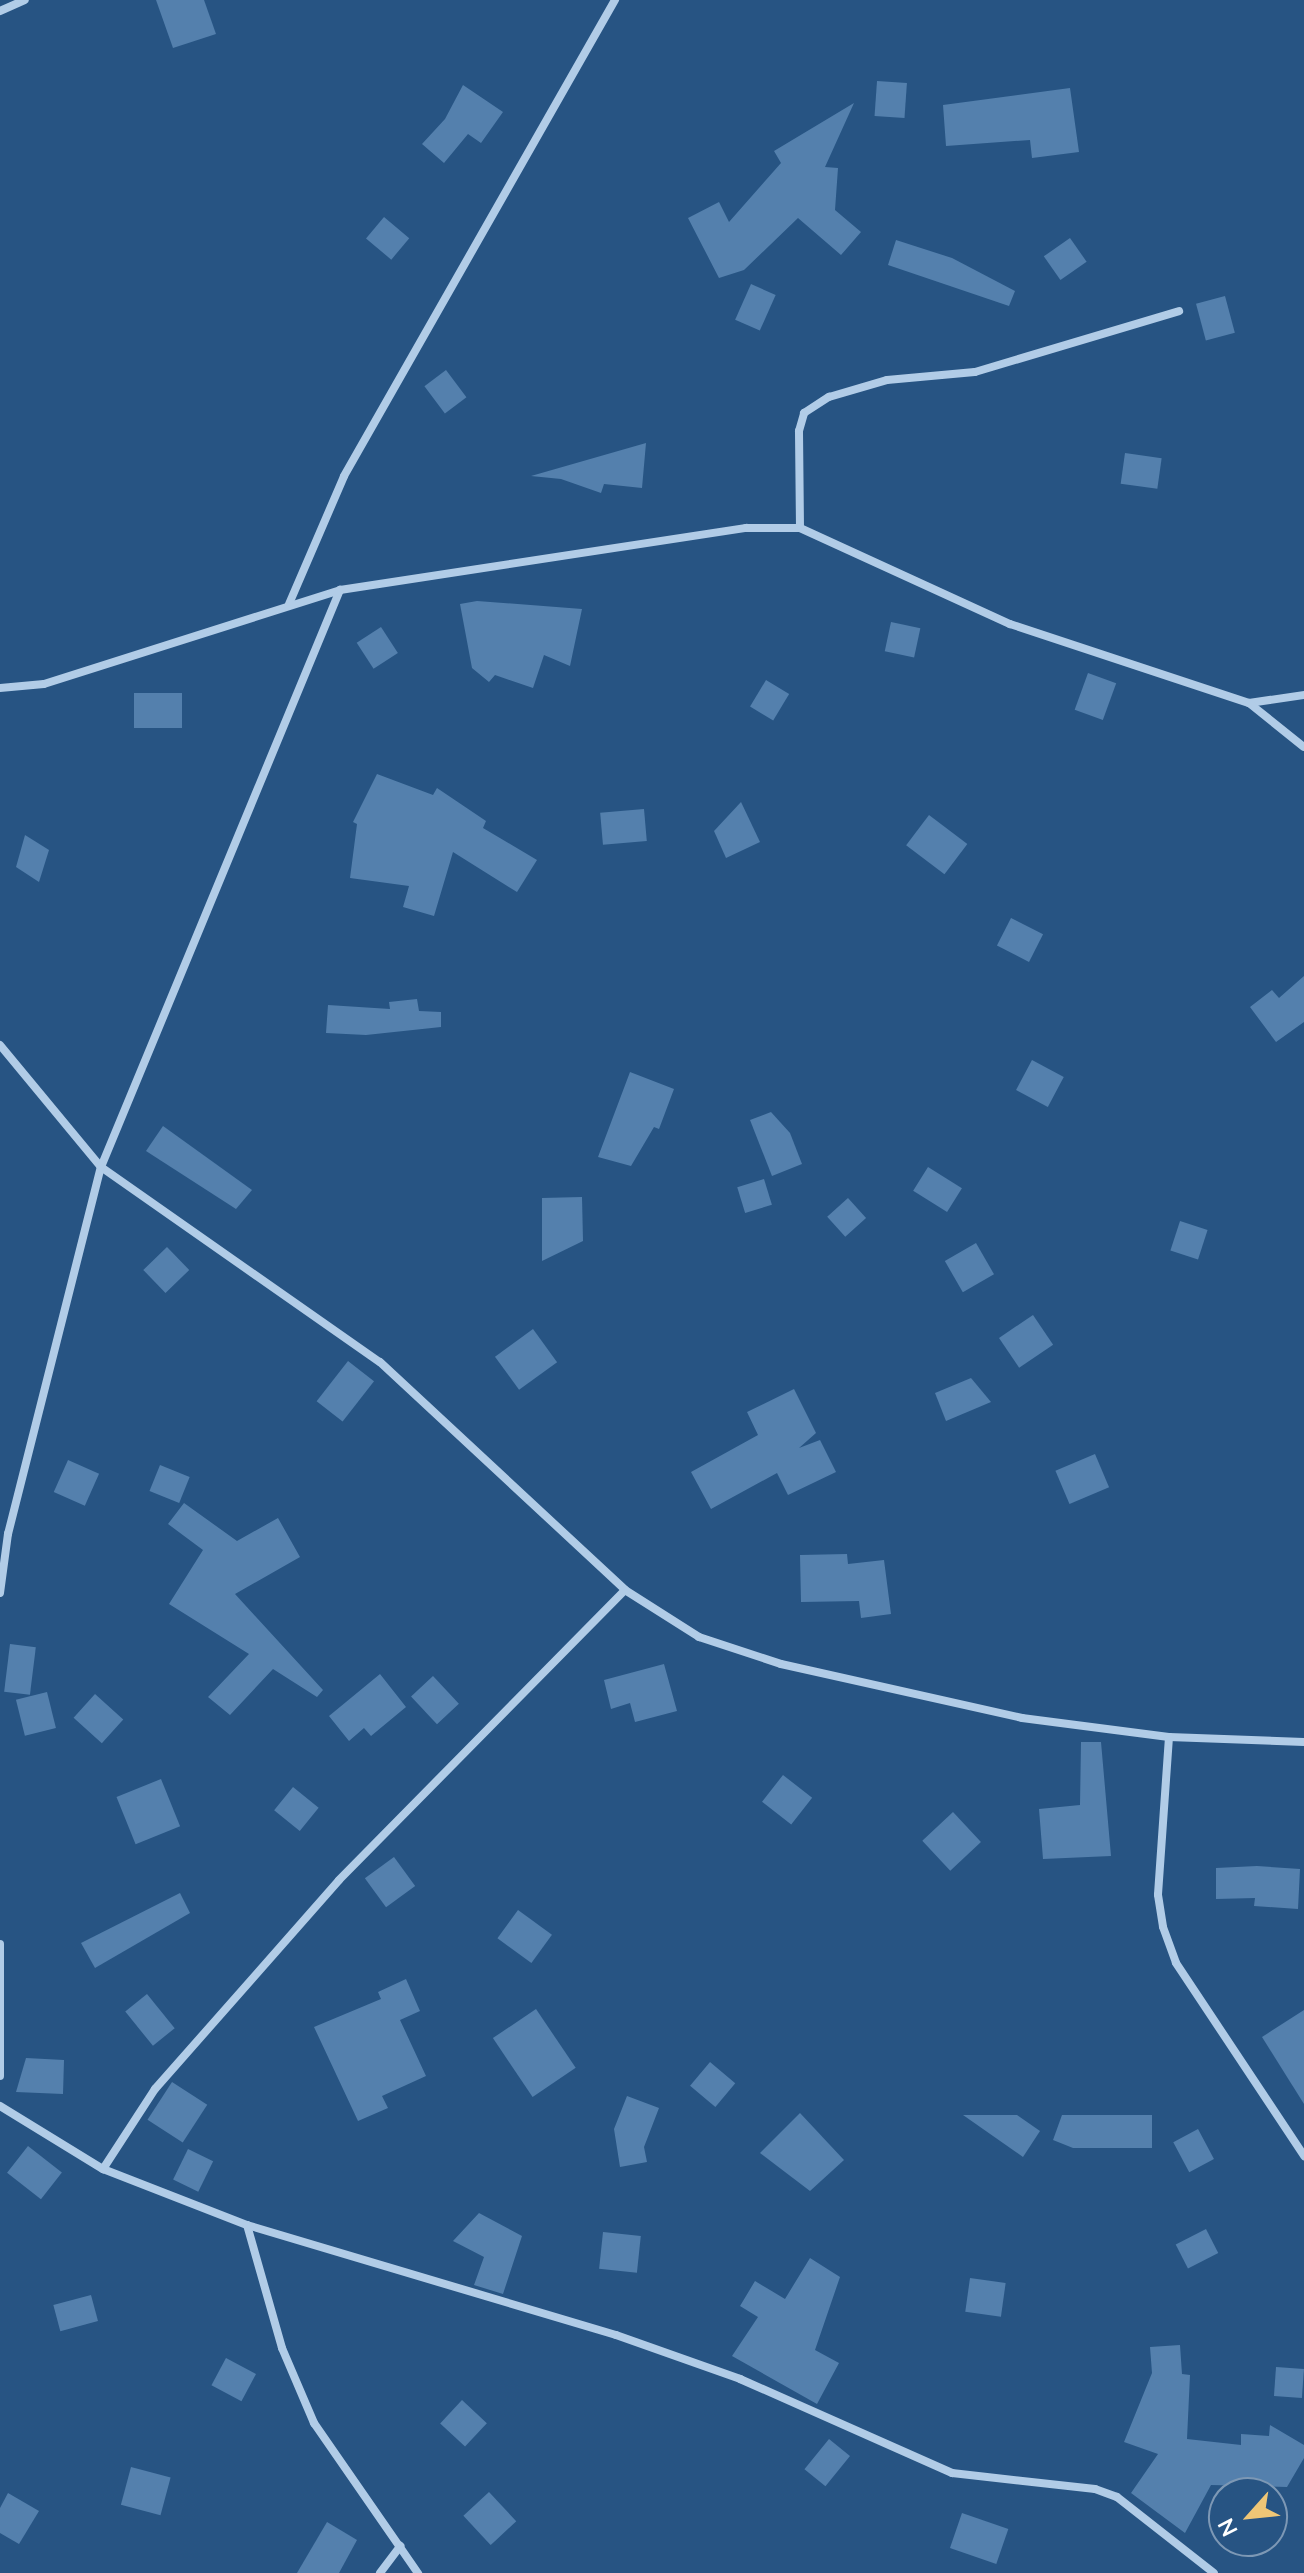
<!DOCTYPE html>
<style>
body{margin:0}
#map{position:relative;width:1304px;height:2573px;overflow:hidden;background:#275483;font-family:"Nunito Sans",sans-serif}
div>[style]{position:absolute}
.building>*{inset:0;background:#5480ad;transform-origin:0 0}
.minor>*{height:8px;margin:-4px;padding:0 4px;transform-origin:4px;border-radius:4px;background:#b1cce7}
span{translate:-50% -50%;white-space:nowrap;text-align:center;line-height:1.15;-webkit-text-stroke:6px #275483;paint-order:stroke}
.north{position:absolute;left:1208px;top:2477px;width:80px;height:80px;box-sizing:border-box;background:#275483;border:2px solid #7d98b5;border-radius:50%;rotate:243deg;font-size:22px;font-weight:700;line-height:32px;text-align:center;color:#fff}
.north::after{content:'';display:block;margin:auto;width:28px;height:36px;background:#efc676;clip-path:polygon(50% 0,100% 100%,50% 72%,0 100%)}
</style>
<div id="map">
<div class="building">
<i style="clip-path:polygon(156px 0,204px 0,216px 34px,173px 48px)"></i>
<i style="left:877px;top:81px;width:30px;height:35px;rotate:4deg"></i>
<i style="clip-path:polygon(463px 85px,503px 112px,481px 143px,468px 134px,444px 163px,422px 144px,445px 119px)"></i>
<i style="clip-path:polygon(1070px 88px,1079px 152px,1032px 158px,1030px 140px,946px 146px,943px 105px)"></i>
<i style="clip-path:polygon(854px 103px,825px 167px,838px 168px,835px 210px,861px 232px,841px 255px,798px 218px,744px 270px,719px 278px,688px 218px,719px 202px,729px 222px,781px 163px,774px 151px)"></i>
<i style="left:384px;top:217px;width:33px;height:28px;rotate:40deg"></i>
<i style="left:1070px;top:238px;width:29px;height:32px;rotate:55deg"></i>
<i style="clip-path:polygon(896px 240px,952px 258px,1015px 291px,1009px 306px,888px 265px)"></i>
<i style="left:751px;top:284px;width:27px;height:39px;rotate:24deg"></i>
<i style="left:1225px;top:296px;width:38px;height:30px;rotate:75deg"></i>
<i style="left:446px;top:370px;width:34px;height:27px;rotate:53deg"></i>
<i style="clip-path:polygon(646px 443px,642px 488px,604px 484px,601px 493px,561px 479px,531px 476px)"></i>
<i style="left:1125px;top:453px;width:37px;height:31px;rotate:8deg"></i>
<i style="clip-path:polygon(477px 601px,582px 609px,570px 666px,544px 655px,533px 688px,495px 675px,489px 682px,472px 668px,460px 604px)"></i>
<i style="left:891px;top:622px;width:30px;height:30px;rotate:12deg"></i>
<i style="left:381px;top:627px;width:31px;height:29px;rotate:57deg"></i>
<i style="left:1088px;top:673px;width:30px;height:39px;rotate:20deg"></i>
<i style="left:766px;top:680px;width:27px;height:31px;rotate:31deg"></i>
<i style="left:134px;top:693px;width:48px;height:35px"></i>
<i style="clip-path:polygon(377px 774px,433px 795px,437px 788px,486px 821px,483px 828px,537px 860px,517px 892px,453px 852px,434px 916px,403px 907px,409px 886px,350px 878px,357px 824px,353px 822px)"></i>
<i style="clip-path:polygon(741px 802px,760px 842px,726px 858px,714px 831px)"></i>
<i style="left:644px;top:809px;width:32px;height:44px;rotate:85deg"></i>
<i style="left:929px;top:815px;width:48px;height:38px;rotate:37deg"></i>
<i style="clip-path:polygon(25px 835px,49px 850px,39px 882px,16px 867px)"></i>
<i style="left:1011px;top:918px;width:36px;height:31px;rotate:27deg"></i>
<i style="clip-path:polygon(1304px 976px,1304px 1022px,1276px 1042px,1250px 1007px,1272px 990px,1279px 998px)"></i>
<i style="clip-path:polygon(417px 999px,419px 1011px,441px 1012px,441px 1027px,366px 1035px,326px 1033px,328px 1005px,390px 1009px,389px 1002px)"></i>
<i style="left:1032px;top:1060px;width:36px;height:34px;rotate:28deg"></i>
<i style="clip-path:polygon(630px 1072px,674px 1089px,659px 1129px,654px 1127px,631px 1166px,598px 1157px)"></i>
<i style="clip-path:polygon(771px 1112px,790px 1133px,802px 1164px,772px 1176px,750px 1120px)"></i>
<i style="clip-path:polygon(163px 1126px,252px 1190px,236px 1209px,146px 1151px)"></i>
<i style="left:928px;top:1167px;width:40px;height:28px;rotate:32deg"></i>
<i style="left:764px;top:1179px;width:27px;height:28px;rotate:73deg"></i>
<i style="clip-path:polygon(582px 1197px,583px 1241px,542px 1261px,542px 1198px)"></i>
<i style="left:848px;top:1198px;width:27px;height:28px;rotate:48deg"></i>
<i style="left:1180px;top:1221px;width:29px;height:31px;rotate:18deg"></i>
<i style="left:976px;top:1243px;width:36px;height:36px;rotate:60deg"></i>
<i style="left:167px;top:1247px;width:32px;height:33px;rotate:46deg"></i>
<i style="left:1033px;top:1315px;width:36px;height:41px;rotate:56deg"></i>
<i style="left:533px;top:1329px;width:41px;height:47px;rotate:54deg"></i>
<i style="left:348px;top:1361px;width:33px;height:51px;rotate:38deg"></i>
<i style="clip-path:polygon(971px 1378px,991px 1402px,946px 1421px,935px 1393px)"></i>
<i style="clip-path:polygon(794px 1389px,816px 1433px,799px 1448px,820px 1440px,836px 1472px,788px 1495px,777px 1473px,711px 1509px,691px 1472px,758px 1435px,747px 1412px)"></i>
<i style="left:1095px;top:1454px;width:36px;height:43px;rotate:67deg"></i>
<i style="left:68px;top:1460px;width:34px;height:35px;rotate:24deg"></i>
<i style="left:160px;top:1465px;width:32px;height:28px;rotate:22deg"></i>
<i style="clip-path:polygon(184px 1503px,237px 1541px,278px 1518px,300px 1557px,235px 1594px,323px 1690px,317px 1697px,273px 1669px,230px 1715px,208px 1697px,249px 1654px,169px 1604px,203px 1550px,168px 1524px)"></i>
<i style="clip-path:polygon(847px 1554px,848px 1564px,884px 1560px,891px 1614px,861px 1618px,859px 1601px,801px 1602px,800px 1555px)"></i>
<i style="left:10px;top:1644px;width:26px;height:48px;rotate:7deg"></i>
<i style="clip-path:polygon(664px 1664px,677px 1711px,635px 1722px,630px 1703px,611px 1709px,604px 1680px)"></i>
<i style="clip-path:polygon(380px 1674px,406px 1707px,371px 1736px,364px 1728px,349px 1741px,329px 1716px)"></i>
<i style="left:433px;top:1676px;width:38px;height:30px;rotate:47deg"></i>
<i style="left:47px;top:1692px;width:37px;height:32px;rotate:76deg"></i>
<i style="left:95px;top:1694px;width:38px;height:32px;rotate:42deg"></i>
<i style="clip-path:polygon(1081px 1742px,1101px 1742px,1111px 1856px,1043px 1859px,1039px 1809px,1080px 1805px)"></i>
<i style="left:783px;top:1775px;width:37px;height:34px;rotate:38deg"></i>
<i style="left:161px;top:1779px;width:51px;height:48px;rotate:68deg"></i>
<i style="left:293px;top:1787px;width:33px;height:30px;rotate:39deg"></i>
<i style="left:953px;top:1812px;width:41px;height:42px;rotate:47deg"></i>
<i style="left:394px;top:1857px;width:36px;height:36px;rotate:54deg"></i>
<i style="clip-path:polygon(1257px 1866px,1300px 1869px,1298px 1909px,1254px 1906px,1255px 1898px,1216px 1899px,1216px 1868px)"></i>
<i style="clip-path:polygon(180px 1893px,190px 1913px,95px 1968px,81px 1943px)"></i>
<i style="left:518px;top:1910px;width:42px;height:35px;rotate:36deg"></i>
<i style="clip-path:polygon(406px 1979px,420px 2011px,400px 2020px,426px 2076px,382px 2096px,388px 2108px,358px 2121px,314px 2027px,381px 1999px,378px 1992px)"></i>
<i style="left:147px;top:1994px;width:44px;height:28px;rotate:51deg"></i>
<i style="left:536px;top:2009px;width:71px;height:52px;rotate:56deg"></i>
<i style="clip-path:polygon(1304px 2010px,1304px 2104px,1262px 2037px)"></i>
<i style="clip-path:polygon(26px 2058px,64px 2060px,63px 2094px,16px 2092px)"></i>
<i style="left:710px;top:2062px;width:33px;height:31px;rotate:40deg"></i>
<i style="left:172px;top:2082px;width:42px;height:45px;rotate:33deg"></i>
<i style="clip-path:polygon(627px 2096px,659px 2108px,644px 2147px,647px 2162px,620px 2167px,614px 2129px)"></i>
<i style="clip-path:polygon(800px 2113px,844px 2160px,810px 2191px,760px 2153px)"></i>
<i style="clip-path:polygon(963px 2115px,1017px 2115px,1040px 2131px,1023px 2157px)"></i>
<i style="clip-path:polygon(1062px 2115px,1152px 2115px,1152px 2148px,1073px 2148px,1053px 2140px)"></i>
<i style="left:1198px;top:2129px;width:34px;height:28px;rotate:62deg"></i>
<i style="left:28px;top:2146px;width:43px;height:34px;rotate:38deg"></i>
<i style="left:188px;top:2149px;width:28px;height:34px;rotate:26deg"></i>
<i style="clip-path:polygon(479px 2213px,522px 2236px,503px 2294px,474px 2285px,484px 2257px,453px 2241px)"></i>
<i style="left:1206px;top:2229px;width:27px;height:34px;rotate:63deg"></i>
<i style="left:603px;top:2232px;width:38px;height:37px;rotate:6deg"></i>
<i style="clip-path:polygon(810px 2258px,840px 2277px,815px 2350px,839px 2363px,817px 2404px,732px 2356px,758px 2317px,740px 2306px,755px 2281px,785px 2299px)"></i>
<i style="left:970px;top:2278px;width:36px;height:34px;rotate:8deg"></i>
<i style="left:91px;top:2295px;width:27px;height:39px;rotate:75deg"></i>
<i style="clip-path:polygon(1180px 2345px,1182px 2374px,1190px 2375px,1187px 2439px,1241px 2445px,1241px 2434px,1269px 2436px,1270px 2425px,1304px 2445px,1304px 2458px,1287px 2487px,1211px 2485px,1185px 2533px,1131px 2493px,1158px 2454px,1124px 2442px,1152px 2373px,1150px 2347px)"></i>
<i style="left:226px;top:2358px;width:34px;height:31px;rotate:28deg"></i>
<i style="left:1276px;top:2367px;width:28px;height:29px;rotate:4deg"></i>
<i style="left:462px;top:2400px;width:34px;height:32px;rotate:43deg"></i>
<i style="left:829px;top:2439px;width:27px;height:39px;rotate:39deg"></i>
<i style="left:131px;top:2467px;width:41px;height:39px;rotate:15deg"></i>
<i style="left:489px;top:2492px;width:40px;height:35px;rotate:47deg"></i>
<i style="clip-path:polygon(8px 2493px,39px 2511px,19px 2544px,0 2533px,0 2508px)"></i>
<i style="left:962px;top:2513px;width:49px;height:37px;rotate:19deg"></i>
<i style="clip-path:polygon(327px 2522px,357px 2540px,339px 2573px,297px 2573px)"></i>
</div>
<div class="minor">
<i style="left:0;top:11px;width:27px;rotate:-24deg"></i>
<i style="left:800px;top:528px;width:97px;rotate:-90.6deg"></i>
<i style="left:799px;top:431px;width:19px;rotate:-74deg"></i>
<i style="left:804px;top:413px;width:30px;rotate:-33deg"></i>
<i style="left:829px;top:397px;width:60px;rotate:-16.3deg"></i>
<i style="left:887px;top:380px;width:88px;rotate:-5.2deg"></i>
<i style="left:975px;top:372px;width:213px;rotate:-16.6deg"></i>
<i style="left:289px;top:604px;width:139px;rotate:-66.7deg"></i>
<i style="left:344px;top:476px;width:548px;rotate:-60.35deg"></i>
<i style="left:0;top:688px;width:44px;rotate:-5.2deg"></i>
<i style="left:44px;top:684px;width:311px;rotate:-17.6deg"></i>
<i style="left:340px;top:590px;width:411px;rotate:-8.7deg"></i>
<i style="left:746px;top:528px;width:54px"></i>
<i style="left:800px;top:528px;width:231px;rotate:24.6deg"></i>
<i style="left:1010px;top:624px;width:252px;rotate:18.3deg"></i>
<i style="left:1249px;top:703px;width:56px;rotate:-8.3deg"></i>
<i style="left:1249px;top:703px;width:70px;rotate:38.7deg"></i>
<i style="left:0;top:1045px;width:158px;rotate:50.4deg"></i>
<i style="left:101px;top:1167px;width:340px;rotate:35deg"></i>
<i style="left:380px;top:1362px;width:335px;rotate:42.9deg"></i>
<i style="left:625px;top:1590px;width:88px;rotate:32.4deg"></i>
<i style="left:699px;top:1637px;width:86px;rotate:18.2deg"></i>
<i style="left:781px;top:1664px;width:247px;rotate:12.6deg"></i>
<i style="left:1022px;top:1718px;width:148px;rotate:7.4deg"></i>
<i style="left:1169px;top:1737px;width:135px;rotate:2.1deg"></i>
<i style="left:0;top:1593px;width:60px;rotate:-82.3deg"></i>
<i style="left:8px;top:1534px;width:379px;rotate:-75.8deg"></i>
<i style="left:101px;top:1167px;width:625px;rotate:-67.5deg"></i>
<i style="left:1169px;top:1737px;width:158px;rotate:94deg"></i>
<i style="left:1158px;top:1895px;width:32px;rotate:81deg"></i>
<i style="left:1163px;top:1927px;width:38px;rotate:70deg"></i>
<i style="left:1176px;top:1963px;width:232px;rotate:56.4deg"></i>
<i style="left:0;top:1944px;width:132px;rotate:90deg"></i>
<i style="left:0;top:2106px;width:121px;rotate:31.5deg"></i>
<i style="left:103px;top:2169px;width:155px;rotate:21.3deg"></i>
<i style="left:247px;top:2225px;width:385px;rotate:16.6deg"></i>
<i style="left:616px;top:2335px;width:132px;rotate:19.5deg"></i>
<i style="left:740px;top:2379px;width:232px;rotate:23.9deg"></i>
<i style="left:952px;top:2473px;width:144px;rotate:6.4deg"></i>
<i style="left:1095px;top:2489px;width:23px;rotate:20deg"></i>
<i style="left:1117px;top:2497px;width:123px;rotate:38.1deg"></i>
<i style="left:103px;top:2169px;width:95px;rotate:-57deg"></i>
<i style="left:155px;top:2089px;width:278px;rotate:-48.6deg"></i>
<i style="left:339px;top:1880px;width:407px;rotate:-45.4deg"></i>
<i style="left:247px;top:2225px;width:128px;rotate:74.1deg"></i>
<i style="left:282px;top:2348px;width:82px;rotate:66.9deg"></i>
<i style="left:314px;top:2423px;width:183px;rotate:55.3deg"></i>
<i style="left:380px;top:2573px;width:34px;rotate:-53deg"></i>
</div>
<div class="north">N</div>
</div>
